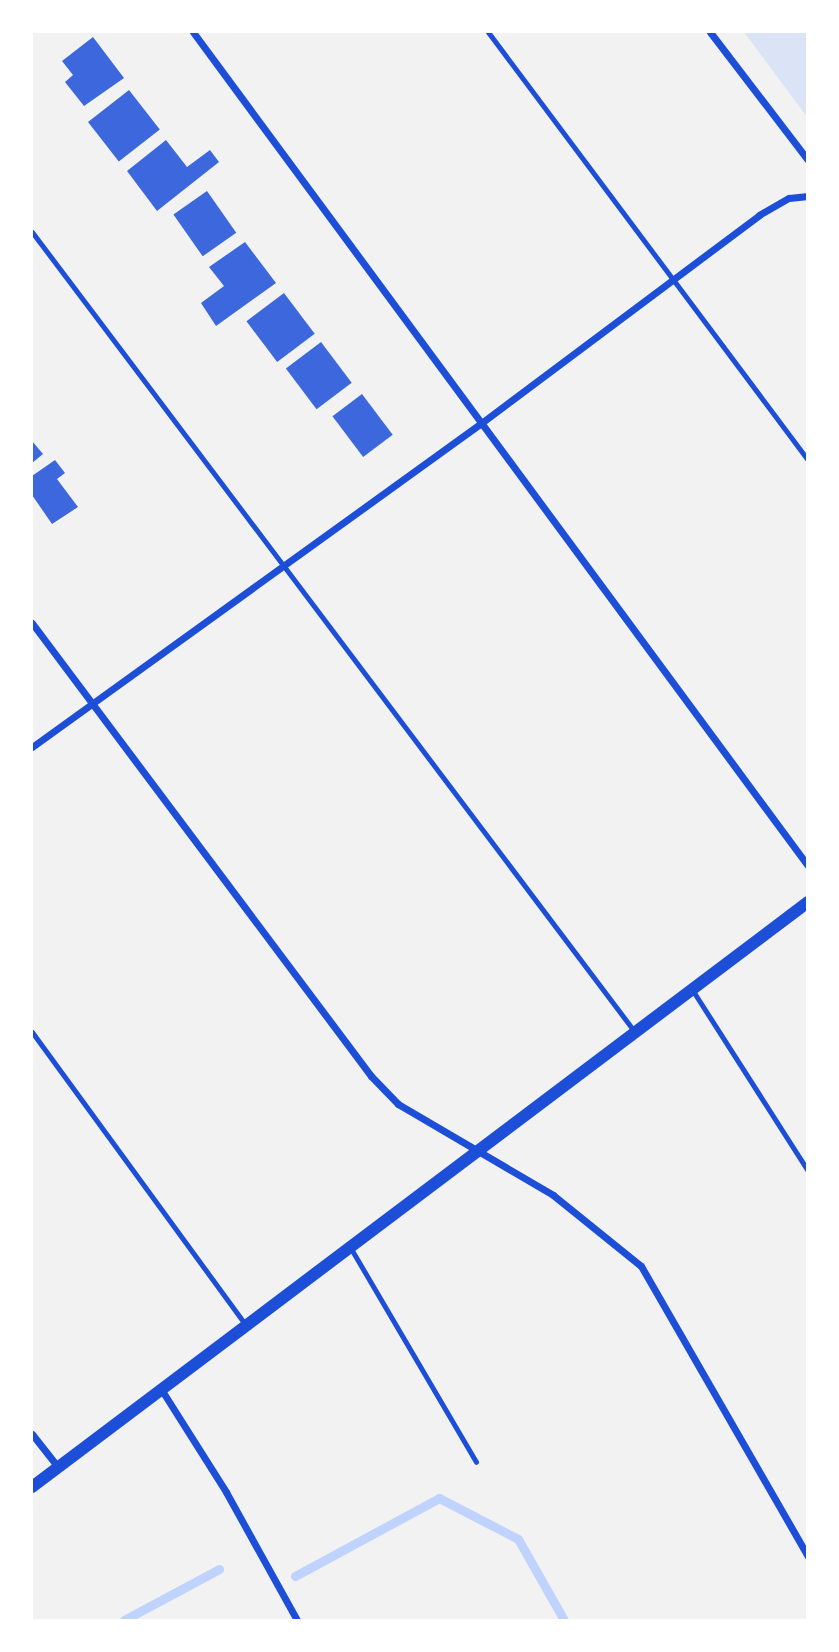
<!DOCTYPE html>
<style>
body{margin:0}
#map{position:relative;width:839px;height:1652px;overflow:hidden;background:#f2f2f2;font-family:Figtree,sans-serif}
div>[style]{position:absolute}
.green>*{inset:0;background:#dbe4f7}
.stream>*{height:9px;margin:-4.5px;padding:0 4.5px;transform-origin:4.5px;border-radius:4.5px;background:#bfd3fe}
.building>*{inset:0;background:#3d67dc;transform-origin:0 0}
.service>*{height:5px;margin:-2.5px;padding:0 2.5px;transform-origin:2.5px;border-radius:2.5px;background:#1d4ed8}
.minor>*{height:7px;margin:-3.5px;padding:0 3.5px;transform-origin:3.5px;border-radius:3.5px;background:#1d4ed8}
.tertiary>*{height:12px;margin:-6px;padding:0 6px;transform-origin:6px;border-radius:6px;background:#1d4ed8}
span{translate:-50% -50%;white-space:nowrap;text-align:center;line-height:1.15;-webkit-text-stroke:5px #fff;paint-order:stroke}
.frame{position:absolute;inset:0;border:33px solid #fff;pointer-events:none}
</style>
<div id="map">
<div class="green">
<i style="clip-path:polygon(744px 32px,807px 32px,807px 117px)"></i>
</div>
<div class="stream">
<i style="left:295px;top:1576px;width:164px;rotate:-28.4deg"></i>
<i style="left:439px;top:1498px;width:89px;rotate:27.4deg"></i>
<i style="left:518px;top:1539px;width:93px;rotate:60.4deg"></i>
<i style="left:124px;top:1620px;width:108px;rotate:-28.2deg"></i>
</div>
<div class="building">
<i style="clip-path:polygon(93px 37px,124px 78px,84px 106px,65px 82px,73px 75px,62px 61px)"></i>
<i style="left:129px;top:90px;width:50px;height:52px;rotate:52deg"></i>
<i style="clip-path:polygon(166px 140px,187px 167px,210px 150px,219px 162px,157px 211px,127px 171px)"></i>
<i style="left:207px;top:191px;width:51px;height:41px;rotate:55deg"></i>
<i style="clip-path:polygon(245px 242px,276px 283px,216px 326px,201px 303px,224px 286px,209px 267px)"></i>
<i style="left:284px;top:293px;width:51px;height:47px;rotate:53deg"></i>
<i style="left:321px;top:342px;width:51px;height:44px;rotate:53deg"></i>
<i style="left:362px;top:394px;width:51px;height:37px;rotate:53deg"></i>
<i style="clip-path:polygon(32px 441px,43px 454px,32px 463px)"></i>
<i style="clip-path:polygon(55px 460px,65px 473px,57px 479px,78px 507px,52px 524px,32px 495px,32px 476px)"></i>
</div>
<div class="service">
<i style="left:488px;top:32px;width:534px;rotate:53.22deg"></i>
<i style="left:32px;top:232px;width:1000px;rotate:53deg"></i>
<i style="left:693px;top:991px;width:214px;rotate:57.4deg"></i>
<i style="left:32px;top:1032px;width:363px;rotate:53.9deg"></i>
<i style="left:350px;top:1247px;width:249px;rotate:59.6deg"></i>
</div>
<div class="minor">
<i style="left:193px;top:32px;width:1036px;rotate:53.59deg"></i>
<i style="left:710px;top:32px;width:161px;rotate:52.6deg"></i>
<i style="left:32px;top:623px;width:566px;rotate:53.19deg"></i>
<i style="left:371px;top:1076px;width:39px;rotate:46deg"></i>
<i style="left:398px;top:1104px;width:180px;rotate:30.4deg"></i>
<i style="left:553px;top:1195px;width:113px;rotate:38.9deg"></i>
<i style="left:641px;top:1266px;width:335px;rotate:60.1deg"></i>
<i style="left:32px;top:747px;width:552px;rotate:-35.79deg"></i>
<i style="left:480px;top:424px;width:349px;rotate:-36.8deg"></i>
<i style="left:759px;top:215px;width:34px;rotate:-30deg"></i>
<i style="left:789px;top:198px;width:19px;rotate:-6deg"></i>
<i style="left:161px;top:1389px;width:122px;rotate:57.7deg"></i>
<i style="left:226px;top:1492px;width:146px;rotate:61deg"></i>
<i style="left:32px;top:1434px;width:42px;rotate:51.8deg"></i>
</div>
<div class="tertiary">
<i style="left:32px;top:1487px;width:972px;rotate:-37.01deg"></i>
</div>
<div class="frame"></div>
</div>
